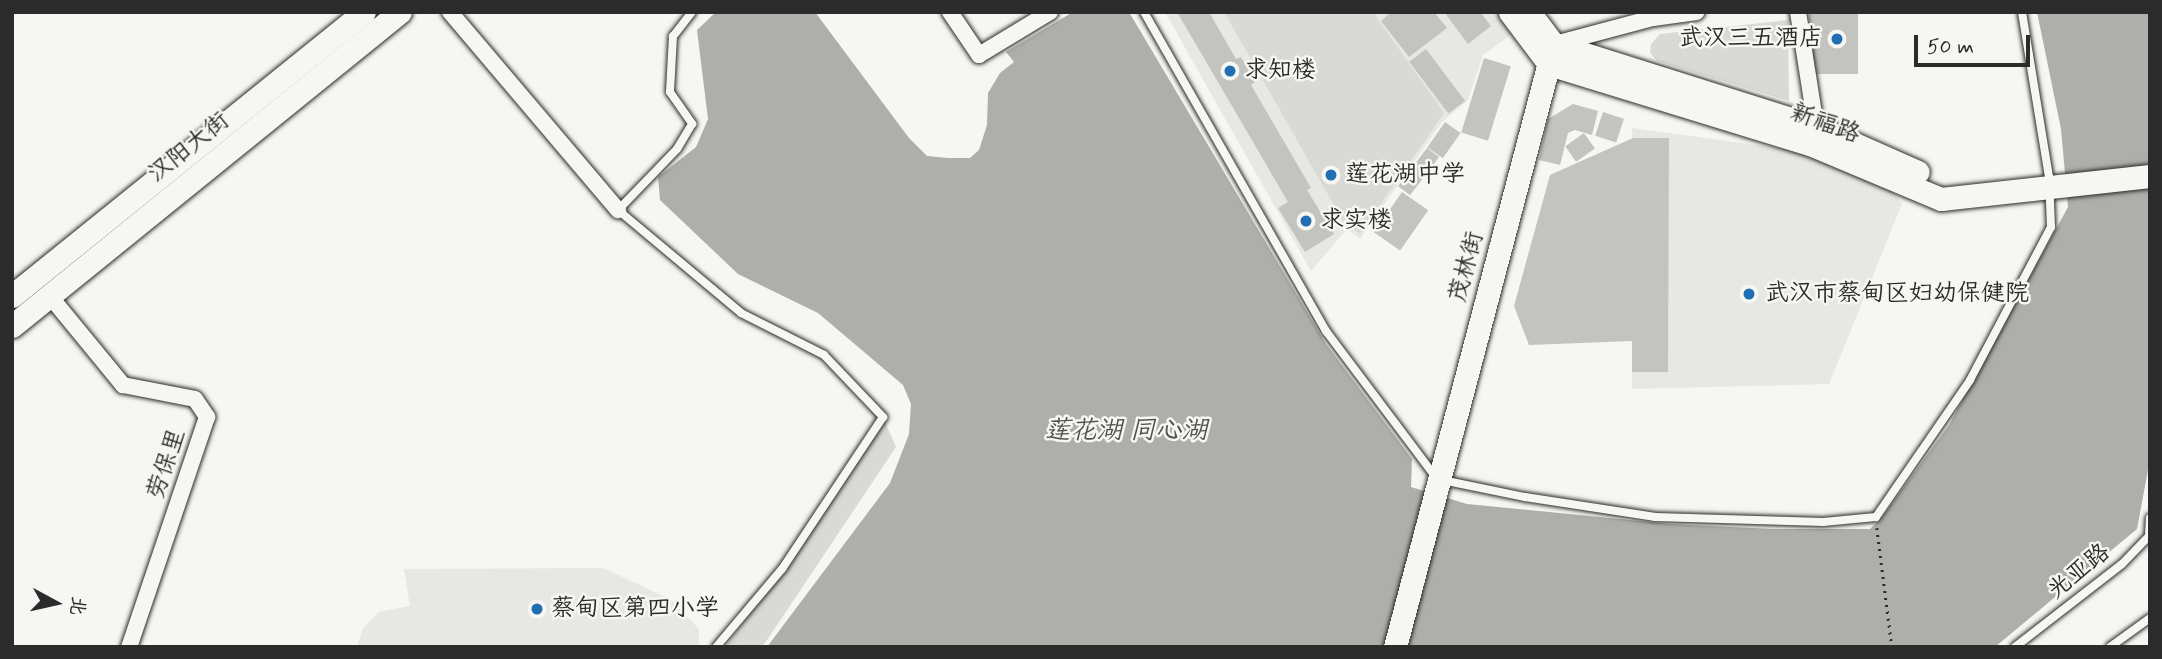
<!DOCTYPE html>
<meta charset="utf-8">
<style>
body{margin:0}
#map{position:relative;width:2162px;height:659px;overflow:hidden;background:#f6f6f2;font-family:Mynerve,"LXGW WenKai TC",sans-serif}
div>[style]{position:absolute}
.built>*{inset:0;background:#e7e7e3}
.green>*{inset:0;background:#d9d9d5}
.water>*{inset:0;background:#aeaeab}
.building>*{inset:0;background:#c3c3c0;transform-origin:0 0}
.path>*{height:2.5px;margin-top:-1.25px;transform-origin:0;background:repeating-linear-gradient(90deg,#2b2b2b 0 2px,transparent 0 7px)}
.roads{filter:drop-shadow(0 0 2px #2b2b2b) drop-shadow(0 0 2px #2b2b2b)}
.lane>*{height:8px;margin:-4px;padding:0 4px;transform-origin:4px;border-radius:4px;background:#f6f6f2}
.street>*{height:16px;margin:-8px;padding:0 8px;transform-origin:8px;border-radius:8px;background:#f6f6f2}
.secondary>*{height:23px;margin:-11.5px;padding:0 11.5px;transform-origin:11.5px;border-radius:11.5px;background:#f6f6f2}
.dots>*{width:19px;height:19px;translate:-50% -50%;box-sizing:border-box;border:4px solid #f6f6f2;border-radius:50%}
span{translate:-50% -50%;white-space:nowrap;text-align:center;line-height:1.15;-webkit-text-stroke:5px #f6f6f2;paint-order:stroke}
.poi-label{font-size:24px;color:#2b2b2b}
.right{translate:-100% -50%;text-align:right}
.left{translate:0 -50%;text-align:left}
.street-label{font-size:24px;color:#2b2b2b}
.water-label{font-size:26px;color:#525251;font-style:italic}
.frame{position:absolute;inset:0;border:14px solid #2b2b2b;pointer-events:none}
.north{position:absolute;left:21px;top:568px;width:70px;height:70px;-webkit-text-stroke:5px #f6f6f2;paint-order:stroke;rotate:98deg;font-size:19px;font-weight:700;line-height:28px;text-align:center;color:#2b2b2b}
.north::after{content:'';display:block;margin:auto;width:24px;height:32px;background:#2b2b2b;clip-path:polygon(50% 0,100% 100%,50% 72%,0 100%)}
.scale{position:absolute;left:1914px;top:35px;width:116px;height:32px;box-sizing:border-box;border:4px solid #2b2b2b;border-top:0;padding-left:9px;font-size:21px;line-height:24px;white-space:nowrap;color:#2b2b2b;-webkit-text-stroke:5px #f6f6f2;paint-order:stroke}
</style>
<div id="map">
<div class="built">
<i style="clip-path:polygon(1165px 12px,1497px 12px,1513px 33px,1483px 55px,1468px 100px,1442px 122px,1360px 239px,1347px 229px,1311px 271px)"></i>
<i style="clip-path:polygon(1632px 128px,1823px 154px,1884px 179px,1902px 204px,1829px 384px,1632px 389px)"></i>
<i style="clip-path:polygon(603px 568px,670px 599px,699px 629px,699px 647px,357px 647px,363px 628px,379px 612px,410px 606px,404px 569px)"></i>
</div>
<div class="green">
<i style="clip-path:polygon(1224px 12px,1373px 12px,1444px 113px,1360px 234px,1343px 221px)"></i>
<i style="clip-path:polygon(1788px 20px,1789px 101px,1657px 61px,1650px 53px,1651px 44px,1660px 34px)"></i>
<i style="clip-path:polygon(883px 417px,896px 447px,765px 643px,760px 647px,726px 647px)"></i>
</div>
<div class="water">
<i style="clip-path:polygon(716px 12px,815px 12px,909px 138px,927px 156px,948px 158px,970px 158px,979px 150px,987px 125px,988px 93px,1000px 73px,1014px 62px,1006px 52px,1073px 12px,1129px 12px,1326px 344px,1412px 459px,1411px 487px,1467px 504px,1670px 524px,1773px 529px,1870px 529px,1883px 516px,1949px 425px,2068px 207px,2061px 129px,2037px 12px,2150px 12px,2150px 459px,2137px 529px,1995px 647px,767px 647px,890px 483px,909px 434px,911px 404px,903px 385px,818px 313px,738px 274px,660px 200px,658px 177px,696px 147px,708px 119px,697px 30px)"></i>
</div>
<div class="building">
<i style="clip-path:polygon(1177px 12px,1209px 12px,1236px 59px,1241px 57px,1255px 82px,1251px 85px,1311px 188px,1307px 190px,1334px 234px,1305px 252px,1278px 208px,1288px 202px)"></i>
<i style="clip-path:polygon(1391px 12px,1434px 12px,1447px 28px,1409px 57px,1381px 21px)"></i>
<i style="clip-path:polygon(1444px 12px,1480px 12px,1491px 26px,1468px 44px)"></i>
<i style="left:1809px;top:12px;width:49px;height:62px"></i>
<i style="left:1426px;top:49px;width:65px;height:21px;rotate:53deg"></i>
<i style="left:1484px;top:58px;width:28px;height:78px;rotate:17deg"></i>
<i style="clip-path:polygon(1573px 104px,1598px 111px,1592px 135px,1575px 130px,1568px 133px,1560px 165px,1539px 160px,1548px 119px)"></i>
<i style="left:1603px;top:112px;width:22px;height:25px;rotate:18deg"></i>
<i style="left:1445px;top:122px;width:19px;height:31px;rotate:35deg"></i>
<i style="left:1584px;top:133px;width:19px;height:23px;rotate:55deg"></i>
<i style="clip-path:polygon(1633px 138px,1669px 138px,1668px 372px,1632px 372px,1632px 341px,1529px 345px,1514px 306px,1550px 175px)"></i>
<i style="left:1427px;top:148px;width:15px;height:48px;rotate:37deg"></i>
<i style="left:1402px;top:192px;width:32px;height:49px;rotate:35deg"></i>
</div>
<div class="path">
<i style="left:1877px;top:528px;width:120px;rotate:82.8deg"></i>
</div>
<div class="roads">
<div class="lane">
<i style="left:692px;top:12px;width:31px;rotate:128deg"></i>
<i style="left:673px;top:36px;width:56px;rotate:93.1deg"></i>
<i style="left:670px;top:92px;width:39px;rotate:55deg"></i>
<i style="left:692px;top:124px;width:29px;rotate:121deg"></i>
<i style="left:677px;top:149px;width:85px;rotate:134deg"></i>
<i style="left:618px;top:210px;width:160px;rotate:39.9deg"></i>
<i style="left:741px;top:313px;width:93px;rotate:26.8deg"></i>
<i style="left:824px;top:355px;width:86px;rotate:46.4deg"></i>
<i style="left:883px;top:417px;width:182px;rotate:123.6deg"></i>
<i style="left:782px;top:569px;width:102px;rotate:130.2deg"></i>
<i style="left:1144px;top:12px;width:367px;rotate:60.3deg"></i>
<i style="left:1326px;top:331px;width:185px;rotate:53.1deg"></i>
<i style="left:1437px;top:479px;width:90px;rotate:11.6deg"></i>
<i style="left:1525px;top:497px;width:132px;rotate:8.7deg"></i>
<i style="left:1655px;top:517px;width:168px;rotate:1.7deg"></i>
<i style="left:1823px;top:522px;width:53px;rotate:-5.4deg"></i>
<i style="left:1876px;top:517px;width:166px;rotate:-55.5deg"></i>
<i style="left:1970px;top:380px;width:173px;rotate:-62.1deg"></i>
<i style="left:2051px;top:227px;width:50px;rotate:-92.3deg"></i>
<i style="left:2049px;top:177px;width:167px;rotate:-99.3deg"></i>
<i style="left:2015px;top:647px;width:135px;rotate:-37.8deg"></i>
<i style="left:2122px;top:564px;width:39px;rotate:-46deg"></i>
<i style="left:2149px;top:536px;width:18px;rotate:-87deg"></i>
<i style="left:2110px;top:647px;width:49px;rotate:-35.9deg"></i>
</div>
<div class="street">
<i style="left:450px;top:12px;width:260px;rotate:49.7deg"></i>
<i style="left:950px;top:12px;width:52px;rotate:56deg"></i>
<i style="left:979px;top:55px;width:83px;rotate:-31.2deg"></i>
<i style="left:1798px;top:12px;width:116px;rotate:81.1deg"></i>
<i style="left:1555px;top:44px;width:101px;rotate:-14.9deg"></i>
<i style="left:1653px;top:18px;width:44px;rotate:-7.8deg"></i>
<i style="left:49px;top:295px;width:117px;rotate:50.6deg"></i>
<i style="left:123px;top:385px;width:73px;rotate:11deg"></i>
<i style="left:195px;top:399px;width:22px;rotate:56deg"></i>
<i style="left:207px;top:417px;width:243px;rotate:108.7deg"></i>
</div>
<div class="secondary">
<i style="left:1510px;top:12px;width:65px;rotate:53.1deg"></i>
<i style="left:1549px;top:64px;width:275px;rotate:17.1deg"></i>
<i style="left:1812px;top:145px;width:140px;rotate:22.7deg"></i>
<i style="left:1941px;top:199px;width:210px;rotate:-6.3deg"></i>
<i style="left:1535px;top:20px;width:30px;rotate:53deg"></i>
<i style="left:1553px;top:44px;width:276px;rotate:17.5deg"></i>
<i style="left:1816px;top:127px;width:111px;rotate:23.8deg"></i>
<i style="left:12px;top:296px;width:452px;rotate:-38.9deg"></i>
<i style="left:12px;top:326px;width:499px;rotate:-39deg"></i>
<i style="left:1395px;top:647px;width:616px;rotate:-75.24deg"></i>
</div>
</div>
<div class="dots">
<i style="left:1837px;top:39px;background:#1f6fb2"></i>
<i style="left:1230px;top:71px;background:#1f6fb2"></i>
<i style="left:1331px;top:175px;background:#1f6fb2"></i>
<i style="left:1306px;top:221px;background:#1f6fb2"></i>
<i style="left:1749px;top:294px;background:#1f6fb2"></i>
<i style="left:537px;top:609px;background:#1f6fb2"></i>
</div>
<div class="poi-label">
<span class="right" style="left:1823px;top:39px">武汉三五酒店</span>
<span class="left" style="left:1244px;top:71px">求知楼</span>
<span class="left" style="left:1345px;top:175px">莲花湖中学</span>
<span class="left" style="left:1320px;top:221px">求实楼</span>
<span class="left" style="left:1765px;top:294px">武汉市蔡甸区妇幼保健院</span>
<span class="left" style="left:551px;top:609px">蔡甸区第四小学</span>
</div>
<div class="street-label">
<span style="left:1825px;top:124px;rotate:20deg">新福路</span>
<span style="left:189px;top:148px;rotate:-39deg">汉阳大街</span>
<span style="left:1467px;top:267px;rotate:-75deg">茂林街</span>
<span style="left:167px;top:464px;rotate:-71deg">劳保里</span>
<span style="left:2079px;top:572px;rotate:-39deg">光亚路</span>
</div>
<div class="water-label">
<span style="left:1126px;top:432px">莲花湖 同心湖</span>
</div>
<div class="frame"></div>
<div class="north">北</div>
<div class="scale">50 m</div>
</div>
